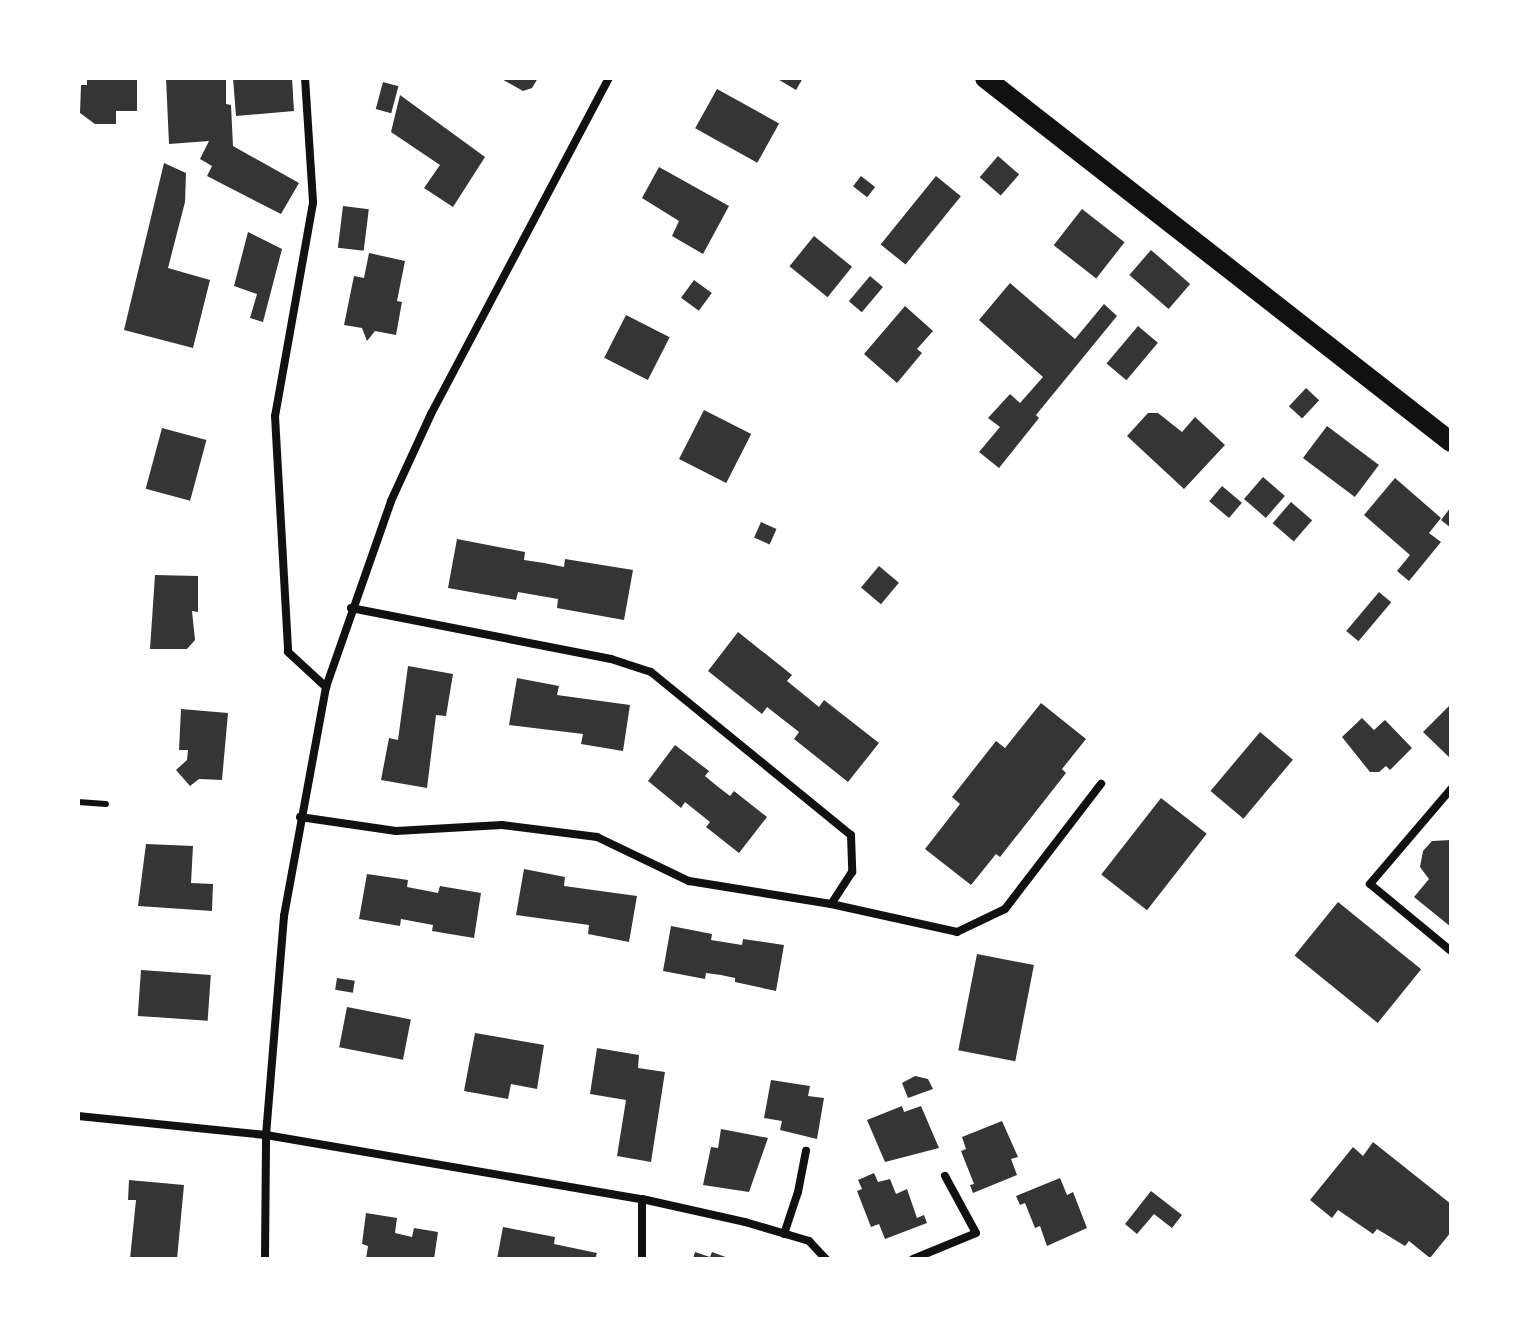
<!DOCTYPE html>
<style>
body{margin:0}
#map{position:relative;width:1529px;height:1337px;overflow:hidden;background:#fff;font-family:"DM Sans",sans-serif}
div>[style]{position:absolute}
.building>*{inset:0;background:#353535;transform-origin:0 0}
.service>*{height:6px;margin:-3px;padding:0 3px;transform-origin:3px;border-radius:3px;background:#111}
.minor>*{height:8px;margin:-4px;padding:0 4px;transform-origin:4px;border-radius:4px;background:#111}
.primary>*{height:20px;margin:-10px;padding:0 10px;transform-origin:10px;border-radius:10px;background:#111}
span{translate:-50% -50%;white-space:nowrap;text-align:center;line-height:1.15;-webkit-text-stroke:7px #fff;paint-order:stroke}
.frame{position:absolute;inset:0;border:80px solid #fff;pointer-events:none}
</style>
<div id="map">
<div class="building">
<i style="clip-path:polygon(87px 78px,137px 78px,137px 111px,116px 111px,116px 124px,95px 124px,80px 113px,81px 85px,87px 85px)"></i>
<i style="clip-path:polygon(166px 78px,226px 78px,226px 104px,231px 105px,233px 146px,299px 183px,281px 214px,207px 176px,212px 166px,200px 159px,209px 141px,169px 144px)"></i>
<i style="clip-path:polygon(233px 78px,292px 78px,294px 111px,236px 116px)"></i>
<i style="clip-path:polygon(500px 78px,538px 78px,532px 88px,523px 91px)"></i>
<i style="clip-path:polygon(776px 78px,803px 78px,796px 90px)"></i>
<i style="left:383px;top:82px;width:16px;height:28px;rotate:15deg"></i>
<i style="left:717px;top:89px;width:71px;height:45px;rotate:29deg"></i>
<i style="clip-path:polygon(400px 95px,485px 157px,453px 207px,424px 188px,440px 165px,391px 132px)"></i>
<i style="left:998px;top:156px;width:28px;height:28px;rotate:41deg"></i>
<i style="clip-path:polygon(164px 163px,186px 173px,185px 202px,168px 268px,210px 280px,193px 348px,124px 330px)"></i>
<i style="clip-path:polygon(659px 167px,729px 206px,703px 254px,672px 236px,679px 221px,642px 198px)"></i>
<i style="left:861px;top:176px;width:18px;height:13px;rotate:38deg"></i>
<i style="left:936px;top:176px;width:32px;height:88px;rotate:39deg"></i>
<i style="left:343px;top:206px;width:26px;height:42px;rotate:7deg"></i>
<i style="left:1082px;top:209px;width:54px;height:46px;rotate:38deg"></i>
<i style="clip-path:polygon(248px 232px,282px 249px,263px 322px,250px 318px,257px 294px,234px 286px)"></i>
<i style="left:814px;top:236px;width:49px;height:39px;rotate:39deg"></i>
<i style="left:1151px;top:250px;width:52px;height:33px;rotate:41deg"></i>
<i style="clip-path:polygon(369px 253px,405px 261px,397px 301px,402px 302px,396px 335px,375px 331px,367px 341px,362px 328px,344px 325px,354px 276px,364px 278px)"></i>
<i style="left:870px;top:276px;width:17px;height:33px;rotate:40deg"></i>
<i style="left:694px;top:280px;width:22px;height:22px;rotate:36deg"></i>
<i style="clip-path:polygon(1010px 283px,1075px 339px,1104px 304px,1117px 316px,1036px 415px,1039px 418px,999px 468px,979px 452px,1000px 427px,988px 418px,1010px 394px,1020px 403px,1043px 377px,979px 320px)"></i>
<i style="clip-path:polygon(905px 306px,933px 331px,917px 349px,922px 353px,897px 383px,864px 354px)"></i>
<i style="left:626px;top:315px;width:49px;height:48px;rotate:27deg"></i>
<i style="left:1138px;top:326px;width:26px;height:49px;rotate:40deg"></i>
<i style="left:1306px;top:388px;width:18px;height:25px;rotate:43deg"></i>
<i style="left:704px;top:410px;width:53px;height:55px;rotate:27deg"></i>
<i style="clip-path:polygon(1148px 413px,1158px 413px,1182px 432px,1195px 417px,1225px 445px,1184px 489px,1127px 436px)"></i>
<i style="left:1327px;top:426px;width:65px;height:40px;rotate:37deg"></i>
<i style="left:162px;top:428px;width:46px;height:63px;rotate:15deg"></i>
<i style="left:1263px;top:477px;width:29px;height:29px;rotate:41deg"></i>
<i style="clip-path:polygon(1395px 478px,1441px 518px,1429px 533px,1441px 542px,1409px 581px,1397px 571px,1410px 555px,1364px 515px)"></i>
<i style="left:1222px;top:486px;width:26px;height:20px;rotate:40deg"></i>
<i style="left:1291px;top:502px;width:28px;height:28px;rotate:41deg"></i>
<i style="clip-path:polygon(1451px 507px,1451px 528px,1441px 520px)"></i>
<i style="left:761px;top:522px;width:17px;height:17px;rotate:24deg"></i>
<i style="clip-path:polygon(457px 539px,525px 552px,524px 560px,544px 563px,564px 567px,565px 559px,633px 570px,624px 620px,557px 608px,558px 599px,518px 592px,516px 600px,448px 588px)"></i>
<i style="left:879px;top:566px;width:26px;height:28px;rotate:40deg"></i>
<i style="clip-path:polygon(155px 575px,198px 576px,198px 612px,192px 611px,195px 640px,187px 649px,150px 649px)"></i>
<i style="left:1379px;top:592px;width:16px;height:51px;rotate:40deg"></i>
<i style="clip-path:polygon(738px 632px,792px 675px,787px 681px,819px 707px,824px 700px,879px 743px,848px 782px,794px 739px,799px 732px,767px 707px,762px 714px,708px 671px)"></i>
<i style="clip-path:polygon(408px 666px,453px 674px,446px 716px,436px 715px,427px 788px,381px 780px,389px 738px,398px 740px)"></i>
<i style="clip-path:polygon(517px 678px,559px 686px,557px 695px,630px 705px,623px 751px,581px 744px,583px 734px,509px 725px)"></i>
<i style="clip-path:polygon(1041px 703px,1086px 739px,1062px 769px,1066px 773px,1000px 857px,996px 854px,971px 885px,925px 849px,960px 804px,952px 797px,996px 741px,1005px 748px)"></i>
<i style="clip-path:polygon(1451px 704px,1451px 759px,1423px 732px)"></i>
<i style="clip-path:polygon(181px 709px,228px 713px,222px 780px,199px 779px,190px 786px,176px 770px,187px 760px,188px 750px,179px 750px)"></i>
<i style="clip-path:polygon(1362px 718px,1374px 730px,1385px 720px,1412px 748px,1390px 770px,1386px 766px,1379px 772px,1370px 772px,1342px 737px)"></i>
<i style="left:1260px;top:732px;width:43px;height:77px;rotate:40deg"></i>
<i style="clip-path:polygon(675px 745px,709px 771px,705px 776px,717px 786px,730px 796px,734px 791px,767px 817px,739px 853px,706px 827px,710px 822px,685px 802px,681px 808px,648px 781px)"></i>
<i style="left:1161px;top:798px;width:58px;height:97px;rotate:38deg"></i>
<i style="clip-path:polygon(1451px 840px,1451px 927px,1414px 897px,1429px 879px,1420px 867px,1423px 851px,1432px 841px)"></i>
<i style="clip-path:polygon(146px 844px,193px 846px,191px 883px,213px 884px,212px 911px,138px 906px)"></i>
<i style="clip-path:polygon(524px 869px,565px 877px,564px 886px,637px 896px,629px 942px,588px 934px,589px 925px,516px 915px)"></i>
<i style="clip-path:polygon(367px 874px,408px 880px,407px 887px,438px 893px,440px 886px,481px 893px,474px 938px,432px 931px,433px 925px,401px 919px,400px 926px,359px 919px)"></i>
<i style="left:1338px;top:902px;width:107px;height:69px;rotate:39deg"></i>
<i style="clip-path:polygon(671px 926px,712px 934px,711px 940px,742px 945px,743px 939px,784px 945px,776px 991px,735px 982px,735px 978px,721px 975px,706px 973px,705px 979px,663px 971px)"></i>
<i style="left:977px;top:954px;width:58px;height:98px;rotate:11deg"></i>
<i style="left:141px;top:970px;width:70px;height:46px;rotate:4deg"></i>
<i style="left:337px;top:978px;width:18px;height:12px;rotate:9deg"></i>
<i style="left:347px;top:1007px;width:65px;height:41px;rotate:11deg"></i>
<i style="clip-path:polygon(475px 1033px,544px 1045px,537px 1089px,511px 1084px,508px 1099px,464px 1091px)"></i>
<i style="clip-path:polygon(597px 1048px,639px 1055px,638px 1068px,665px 1072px,651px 1162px,617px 1156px,626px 1100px,590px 1094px)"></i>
<i style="clip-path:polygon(915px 1076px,928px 1079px,933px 1089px,908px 1098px,902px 1083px)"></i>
<i style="clip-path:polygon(771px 1080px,810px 1086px,808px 1096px,824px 1098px,817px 1139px,780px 1130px,782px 1121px,764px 1118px)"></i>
<i style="clip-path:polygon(902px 1106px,904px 1112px,921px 1106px,939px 1148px,885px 1162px,867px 1120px)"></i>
<i style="clip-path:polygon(1002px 1121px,1018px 1157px,1011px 1159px,1017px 1175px,973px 1193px,970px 1185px,974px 1184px,961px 1151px,966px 1149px,962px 1137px)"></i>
<i style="clip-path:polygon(721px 1129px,768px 1138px,749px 1192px,703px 1185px,711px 1147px,718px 1148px)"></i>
<i style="clip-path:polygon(1373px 1142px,1451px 1204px,1451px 1232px,1430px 1258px,1409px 1241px,1405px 1246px,1377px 1229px,1373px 1234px,1338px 1210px,1332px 1218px,1310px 1200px,1353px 1147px,1363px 1156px)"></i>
<i style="clip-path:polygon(874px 1173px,878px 1182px,890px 1179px,896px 1194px,907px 1189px,917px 1218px,924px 1215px,927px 1223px,885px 1239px,879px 1224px,871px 1227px,857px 1191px,862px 1189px,858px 1180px)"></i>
<i style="clip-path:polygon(1060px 1178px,1067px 1195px,1073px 1192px,1087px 1228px,1047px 1246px,1040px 1226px,1035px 1228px,1025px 1203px,1020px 1205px,1016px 1196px)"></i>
<i style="clip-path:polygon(129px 1180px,184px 1185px,177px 1259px,130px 1259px,136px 1200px,128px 1200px)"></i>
<i style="clip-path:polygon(1151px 1191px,1182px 1215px,1172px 1228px,1154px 1214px,1137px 1234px,1125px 1224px)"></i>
<i style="clip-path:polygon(366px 1213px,397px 1218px,395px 1233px,412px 1237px,414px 1228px,438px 1232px,434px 1259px,366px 1259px,368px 1246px,362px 1244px)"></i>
<i style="clip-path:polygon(503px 1227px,555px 1237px,554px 1244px,597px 1253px,595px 1259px,497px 1259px)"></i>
<i style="clip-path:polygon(695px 1252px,710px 1257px,712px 1252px,731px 1259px,693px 1259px)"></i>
</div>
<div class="service">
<i style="left:78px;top:802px;width:28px;rotate:4deg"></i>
</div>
<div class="minor">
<i style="left:305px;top:78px;width:125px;rotate:86.3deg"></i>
<i style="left:313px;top:203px;width:216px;rotate:100.1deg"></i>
<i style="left:275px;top:416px;width:236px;rotate:86.8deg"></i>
<i style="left:288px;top:652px;width:52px;rotate:42.6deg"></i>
<i style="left:351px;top:608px;width:265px;rotate:11.1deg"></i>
<i style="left:611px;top:659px;width:42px;rotate:18deg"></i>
<i style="left:651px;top:672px;width:258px;rotate:39.2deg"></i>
<i style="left:851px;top:835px;width:37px;rotate:88deg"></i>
<i style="left:852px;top:872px;width:38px;rotate:123deg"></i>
<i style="left:1451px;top:789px;width:125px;rotate:130.5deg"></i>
<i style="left:1370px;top:884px;width:105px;rotate:39.6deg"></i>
<i style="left:300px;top:817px;width:97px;rotate:8.3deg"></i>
<i style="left:396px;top:831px;width:106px;rotate:-3.2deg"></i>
<i style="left:502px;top:825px;width:96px;rotate:7.2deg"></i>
<i style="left:597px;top:837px;width:102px;rotate:25.6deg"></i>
<i style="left:689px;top:881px;width:144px;rotate:9.2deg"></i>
<i style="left:831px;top:904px;width:129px;rotate:12.5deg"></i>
<i style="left:957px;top:932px;width:53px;rotate:-25.6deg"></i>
<i style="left:1005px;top:909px;width:158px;rotate:-52.5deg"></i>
<i style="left:78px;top:1116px;width:189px;rotate:5.8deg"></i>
<i style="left:266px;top:1135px;width:381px;rotate:9.7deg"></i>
<i style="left:642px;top:1199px;width:106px;rotate:12.6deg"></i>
<i style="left:745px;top:1222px;width:67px;rotate:16.5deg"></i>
<i style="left:809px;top:1241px;width:25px;rotate:47deg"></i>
<i style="left:784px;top:1234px;width:44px;rotate:-71.6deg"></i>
<i style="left:798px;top:1192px;width:42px;rotate:-79deg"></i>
<i style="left:265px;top:1259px;width:124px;rotate:-89.5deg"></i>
<i style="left:266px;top:1135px;width:220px;rotate:-85.3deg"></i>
<i style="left:284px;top:916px;width:233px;rotate:-79.6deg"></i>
<i style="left:326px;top:687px;width:197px;rotate:-70.7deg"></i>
<i style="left:391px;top:501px;width:96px;rotate:-65.3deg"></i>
<i style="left:431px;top:414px;width:380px;rotate:-62.1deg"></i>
<i style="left:642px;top:1259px;width:60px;rotate:-90deg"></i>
<i style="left:913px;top:1259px;width:68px;rotate:-22.4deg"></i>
<i style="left:976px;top:1233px;width:65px;rotate:-118.5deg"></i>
</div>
<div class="primary">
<i style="left:985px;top:78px;width:591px;rotate:37.99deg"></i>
</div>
<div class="frame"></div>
</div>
